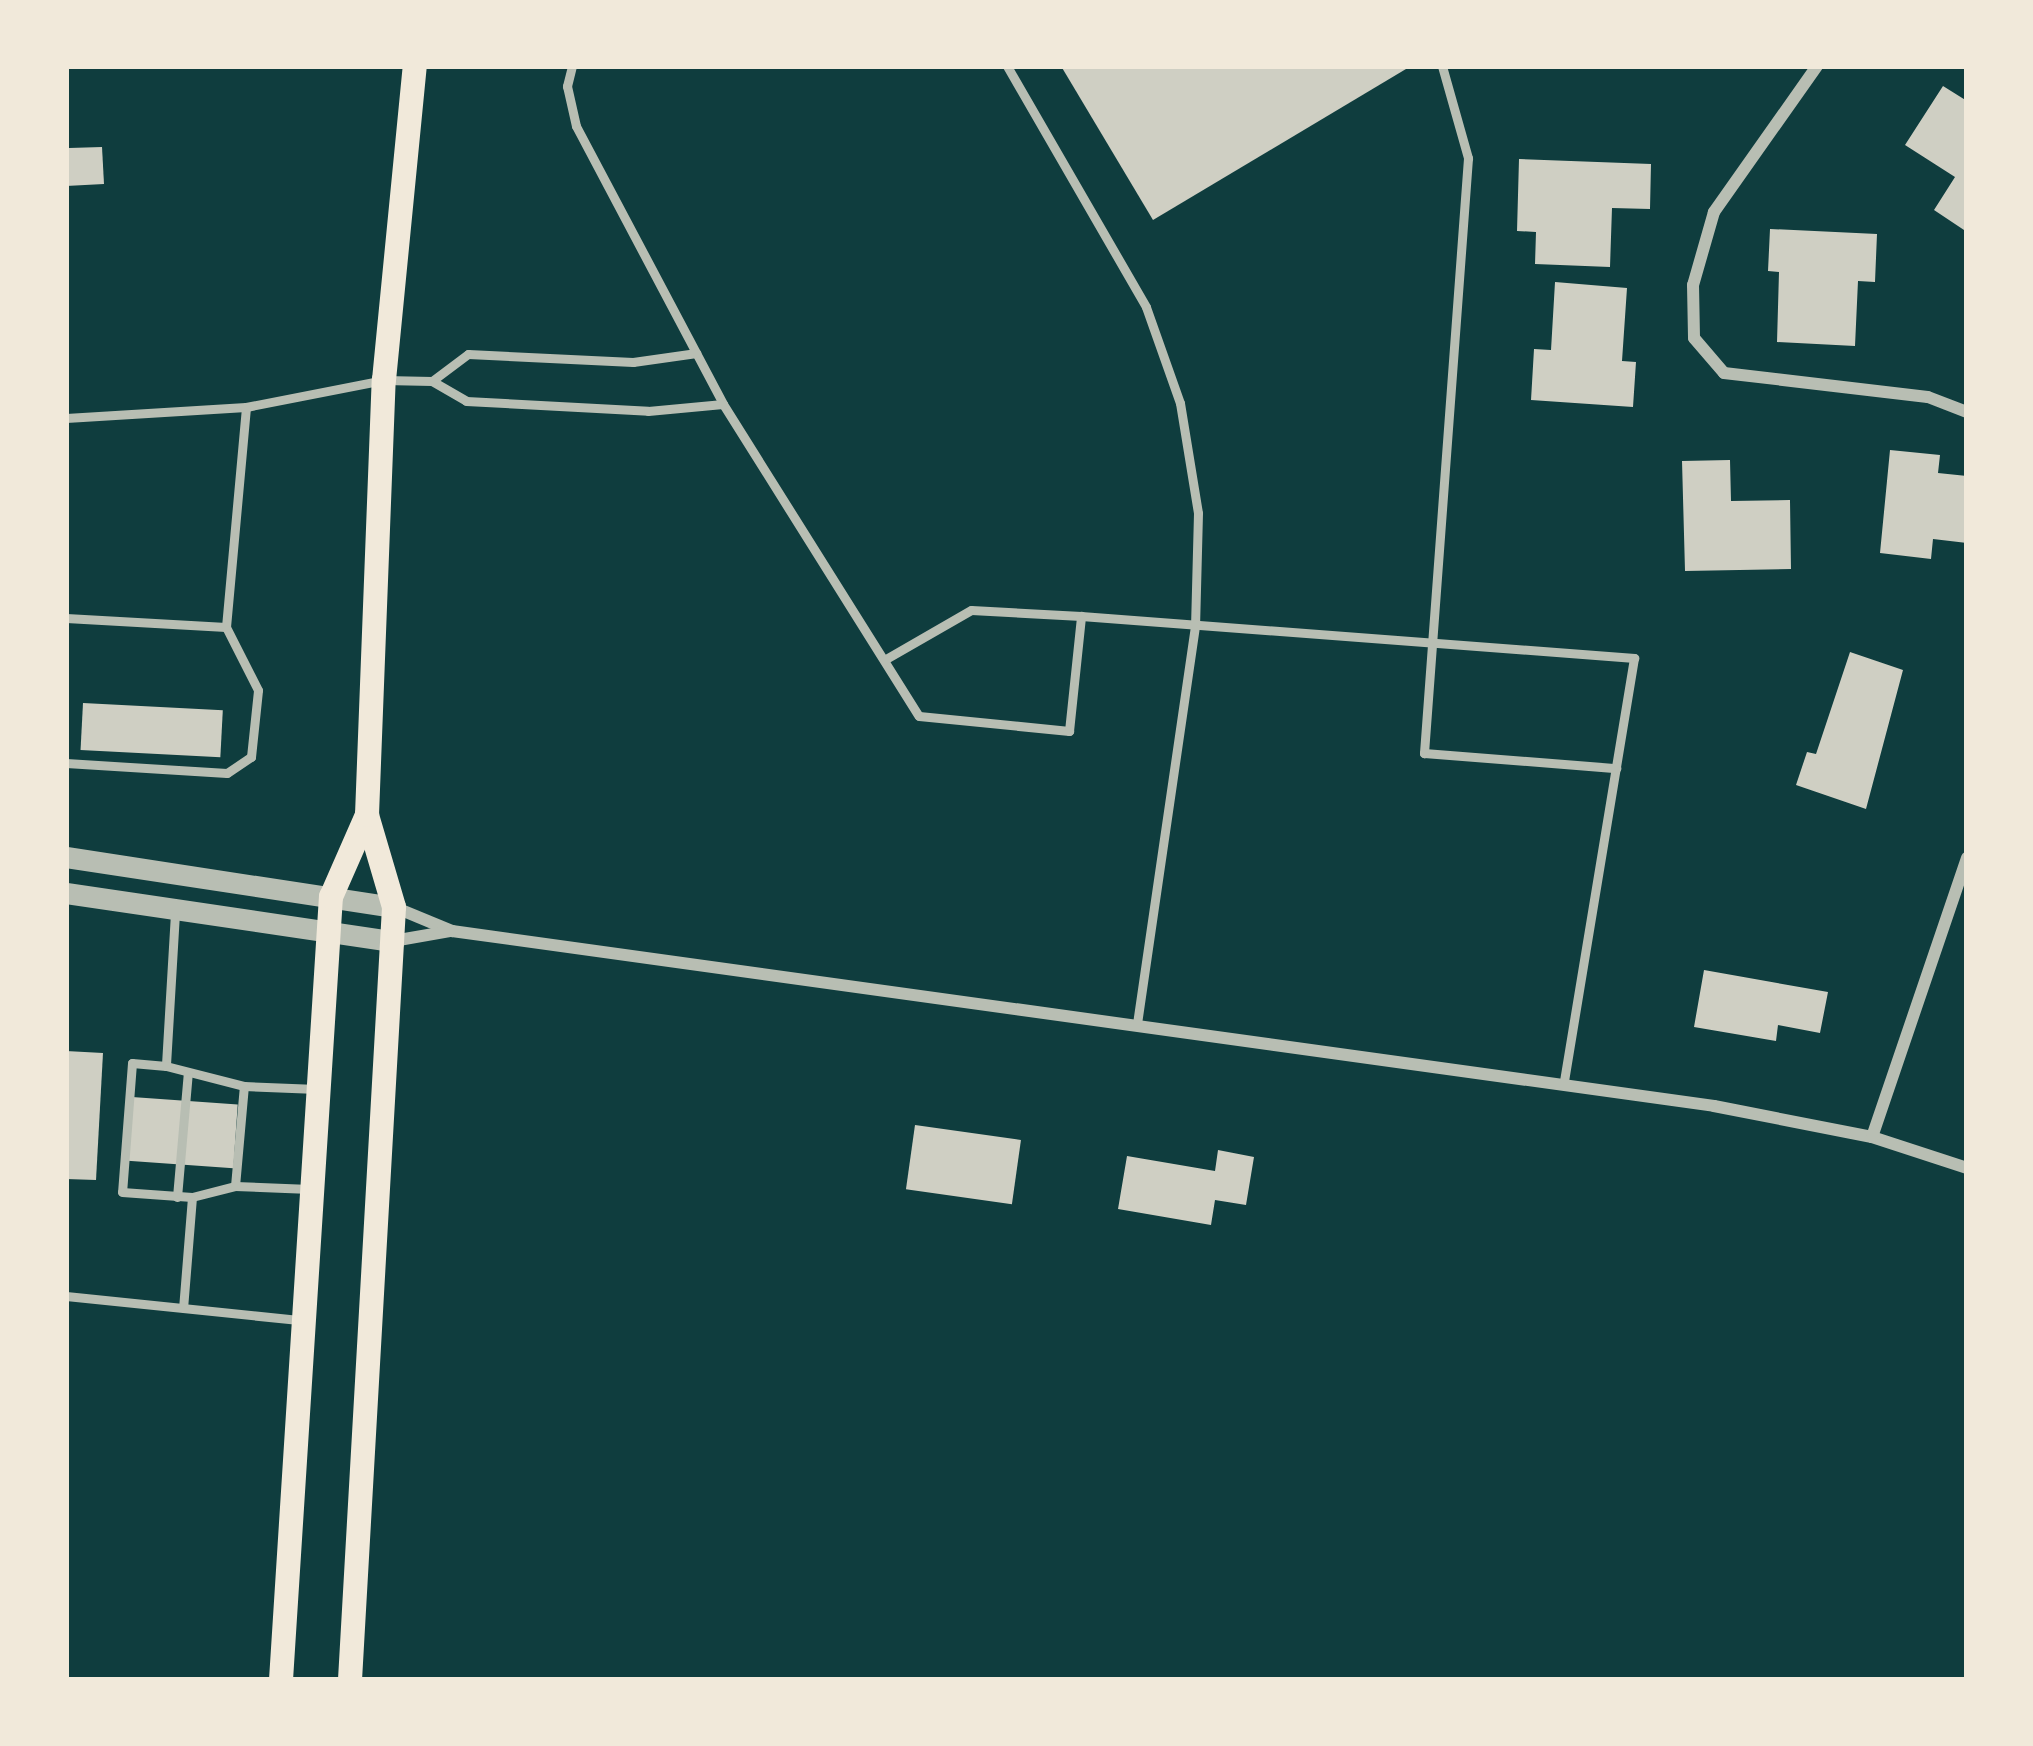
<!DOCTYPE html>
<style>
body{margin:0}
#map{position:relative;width:2033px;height:1746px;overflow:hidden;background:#0f3d3e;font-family:"Alegreya Sans",sans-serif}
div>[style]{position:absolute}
.building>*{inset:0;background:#cfcfc3;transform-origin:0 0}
.service>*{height:9px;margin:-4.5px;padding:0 4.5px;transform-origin:4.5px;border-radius:4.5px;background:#b8beb3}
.minor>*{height:12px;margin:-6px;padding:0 6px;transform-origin:6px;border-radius:6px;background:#b8beb3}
.tertiary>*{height:21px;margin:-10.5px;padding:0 10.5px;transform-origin:10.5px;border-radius:10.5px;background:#b8beb3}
.secondary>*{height:24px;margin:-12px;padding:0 12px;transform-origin:12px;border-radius:12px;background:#f1e9da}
span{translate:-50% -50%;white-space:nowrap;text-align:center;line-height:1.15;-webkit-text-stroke:12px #f1e9da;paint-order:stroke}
.frame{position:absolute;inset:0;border:69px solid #f1e9da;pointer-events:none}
</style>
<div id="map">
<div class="building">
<i style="clip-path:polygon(1061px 66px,1404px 66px,1406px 69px,1153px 220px)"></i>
<i style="clip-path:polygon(1943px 86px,1967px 101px,1967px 232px,1934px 210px,1955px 177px,1905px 145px)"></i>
<i style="clip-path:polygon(102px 147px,104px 184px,66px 186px,69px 148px)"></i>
<i style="clip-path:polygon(1519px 159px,1651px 164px,1650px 209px,1612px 208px,1610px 267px,1535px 264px,1536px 232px,1517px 231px)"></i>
<i style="clip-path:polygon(1770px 229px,1877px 234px,1875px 282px,1858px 281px,1855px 346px,1777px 342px,1779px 272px,1768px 271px)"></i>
<i style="clip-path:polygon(1555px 282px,1627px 288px,1622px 361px,1636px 362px,1633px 407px,1531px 400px,1534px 349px,1551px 350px)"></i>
<i style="clip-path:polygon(1890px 450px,1940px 455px,1938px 473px,1967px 476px,1967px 543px,1933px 539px,1931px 559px,1880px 553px)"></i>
<i style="clip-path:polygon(1730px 460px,1731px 501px,1790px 500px,1791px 569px,1685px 571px,1682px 461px)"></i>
<i style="clip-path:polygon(1850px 652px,1903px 670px,1866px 809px,1796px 785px,1807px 752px,1816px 754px)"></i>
<i style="left:83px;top:703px;width:140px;height:47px;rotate:3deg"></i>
<i style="clip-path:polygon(1704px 970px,1828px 992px,1820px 1033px,1778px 1025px,1776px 1041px,1694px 1027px)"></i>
<i style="clip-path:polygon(66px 1051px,103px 1053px,96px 1180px,66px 1179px)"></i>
<i style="left:132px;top:1097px;width:106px;height:64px;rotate:4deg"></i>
<i style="left:915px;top:1125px;width:107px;height:65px;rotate:8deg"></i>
<i style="clip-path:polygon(1218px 1150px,1254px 1157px,1246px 1205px,1215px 1200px,1211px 1225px,1118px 1209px,1127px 1156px,1215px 1171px)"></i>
</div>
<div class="service">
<i style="left:572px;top:66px;width:21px;rotate:104deg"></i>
<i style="left:567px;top:86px;width:41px;rotate:77.3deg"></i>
<i style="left:576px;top:126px;width:314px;rotate:62.1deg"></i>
<i style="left:723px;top:404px;width:368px;rotate:57.9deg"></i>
<i style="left:919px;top:716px;width:151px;rotate:5.7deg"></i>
<i style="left:1069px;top:731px;width:116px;rotate:-84deg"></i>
<i style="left:1081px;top:616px;width:110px;rotate:-176.9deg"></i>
<i style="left:971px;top:610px;width:100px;rotate:150.1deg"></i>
<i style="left:1007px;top:66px;width:278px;rotate:60deg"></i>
<i style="left:1146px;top:307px;width:102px;rotate:70.5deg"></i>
<i style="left:1180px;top:403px;width:111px;rotate:80.7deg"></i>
<i style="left:1198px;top:513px;width:113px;rotate:91.5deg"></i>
<i style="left:1195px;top:626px;width:403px;rotate:98.3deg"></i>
<i style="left:1442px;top:66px;width:96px;rotate:74.2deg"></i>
<i style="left:1468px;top:158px;width:597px;rotate:94.23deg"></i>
<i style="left:1424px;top:753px;width:193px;rotate:4.5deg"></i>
<i style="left:432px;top:381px;width:45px;rotate:-36.9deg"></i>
<i style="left:468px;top:354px;width:165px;rotate:2.8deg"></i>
<i style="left:633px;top:362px;width:64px;rotate:-8.1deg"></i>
<i style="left:66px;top:418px;width:180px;rotate:-3.5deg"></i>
<i style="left:246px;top:407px;width:141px;rotate:-11.1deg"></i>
<i style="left:384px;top:380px;width:48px;rotate:1.2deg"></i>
<i style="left:432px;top:381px;width:39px;rotate:30deg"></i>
<i style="left:466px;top:401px;width:182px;rotate:3.1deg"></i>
<i style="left:648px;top:411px;width:75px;rotate:-5.3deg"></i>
<i style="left:1081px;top:616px;width:555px;rotate:4.34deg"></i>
<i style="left:1634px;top:658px;width:433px;rotate:99.4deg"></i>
<i style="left:66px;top:618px;width:160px;rotate:3.2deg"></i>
<i style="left:226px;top:627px;width:221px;rotate:-84.8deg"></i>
<i style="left:66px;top:763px;width:161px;rotate:3.6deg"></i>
<i style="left:227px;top:773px;width:29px;rotate:-34deg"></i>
<i style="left:251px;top:757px;width:67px;rotate:-84deg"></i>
<i style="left:258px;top:690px;width:71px;rotate:-116.9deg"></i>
<i style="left:175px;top:913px;width:153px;rotate:93.4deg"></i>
<i style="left:166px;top:1066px;width:34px;rotate:-175deg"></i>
<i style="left:132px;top:1063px;width:129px;rotate:94.4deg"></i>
<i style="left:122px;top:1192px;width:70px;rotate:4.1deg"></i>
<i style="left:192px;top:1197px;width:111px;rotate:94.6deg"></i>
<i style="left:166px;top:1066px;width:81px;rotate:14.4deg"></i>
<i style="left:244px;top:1086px;width:73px;rotate:2.4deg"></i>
<i style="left:235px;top:1186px;width:100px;rotate:-84.9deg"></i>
<i style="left:177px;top:1197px;width:125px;rotate:-85deg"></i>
<i style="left:192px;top:1197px;width:44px;rotate:-14.3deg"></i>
<i style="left:235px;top:1186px;width:75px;rotate:2.3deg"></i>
<i style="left:66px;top:1296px;width:234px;rotate:5.9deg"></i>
</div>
<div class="minor">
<i style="left:1817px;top:66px;width:179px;rotate:125.2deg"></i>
<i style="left:1714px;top:212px;width:76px;rotate:106deg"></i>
<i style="left:1693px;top:285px;width:53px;rotate:88.9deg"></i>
<i style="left:1694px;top:338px;width:46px;rotate:49.4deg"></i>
<i style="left:1724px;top:373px;width:205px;rotate:6.7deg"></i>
<i style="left:1928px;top:397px;width:42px;rotate:21deg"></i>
<i style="left:394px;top:907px;width:63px;rotate:22.5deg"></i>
<i style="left:452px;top:931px;width:1274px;rotate:7.89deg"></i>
<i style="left:1714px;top:1106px;width:161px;rotate:11.1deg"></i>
<i style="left:1872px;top:1137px;width:100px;rotate:18.1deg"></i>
<i style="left:393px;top:941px;width:59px;rotate:-9.8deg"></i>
<i style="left:1872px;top:1137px;width:295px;rotate:-71.2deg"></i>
</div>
<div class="tertiary">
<i style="left:66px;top:857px;width:332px;rotate:8.7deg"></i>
<i style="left:66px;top:893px;width:331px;rotate:8.4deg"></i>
</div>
<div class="secondary">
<i style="left:281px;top:1680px;width:785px;rotate:-86.35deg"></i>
<i style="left:331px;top:897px;width:90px;rotate:-66.3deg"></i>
<i style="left:350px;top:1680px;width:774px;rotate:-86.74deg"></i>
<i style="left:394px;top:907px;width:96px;rotate:-106.4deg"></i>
<i style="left:367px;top:815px;width:435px;rotate:-87.8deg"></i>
<i style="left:384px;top:380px;width:316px;rotate:-84.4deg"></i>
</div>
<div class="frame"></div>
</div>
